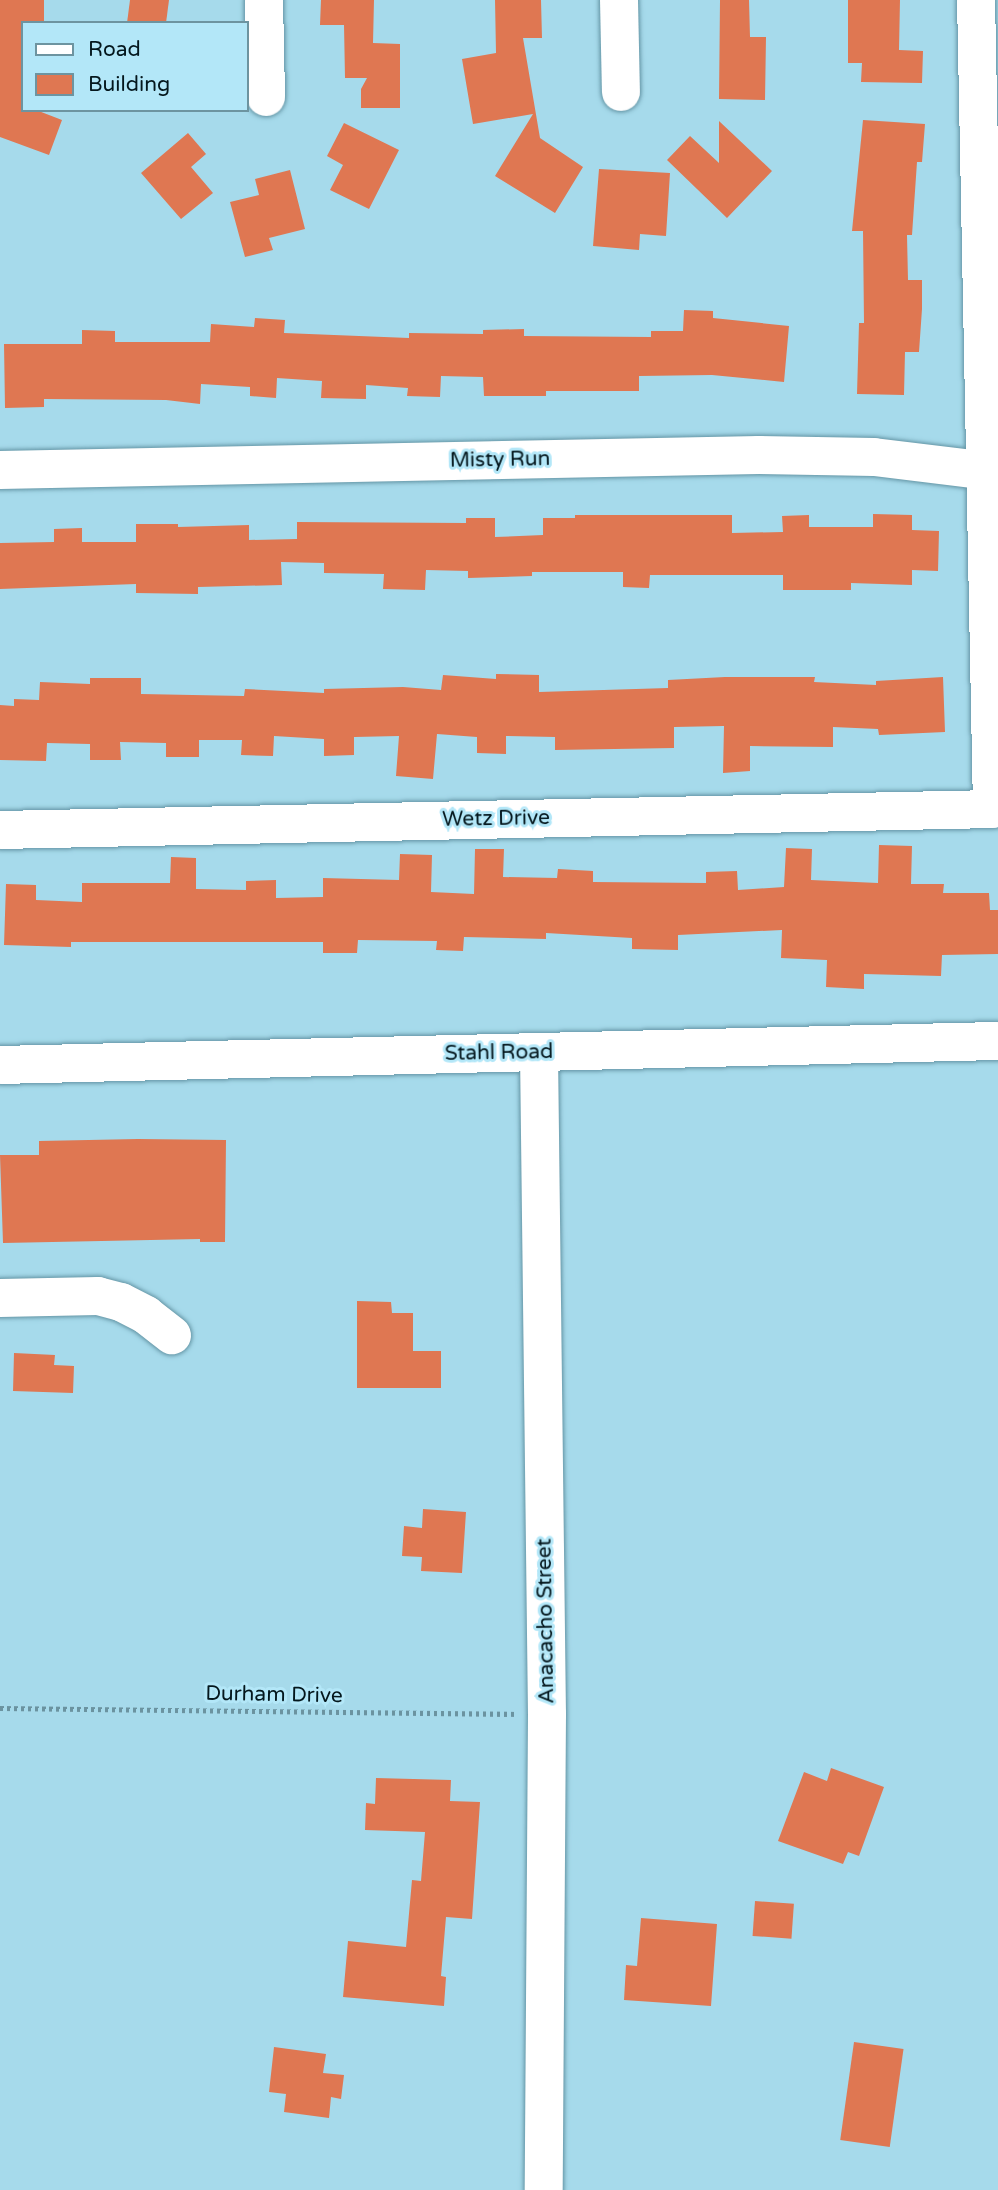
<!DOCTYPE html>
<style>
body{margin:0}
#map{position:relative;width:998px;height:2190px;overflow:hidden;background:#a6daeb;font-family:"Varela Round",sans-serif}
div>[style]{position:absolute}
.building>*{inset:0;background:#df7752;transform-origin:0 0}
.path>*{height:4.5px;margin-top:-2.25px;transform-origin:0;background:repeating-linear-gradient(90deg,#6b93a0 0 3.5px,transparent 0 7px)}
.roads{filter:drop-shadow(0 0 2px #6495a5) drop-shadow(0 0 2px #6495a5)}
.minor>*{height:38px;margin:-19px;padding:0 19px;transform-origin:19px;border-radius:19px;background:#fff}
span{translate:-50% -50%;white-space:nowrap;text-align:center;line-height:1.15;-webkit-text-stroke:6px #b3e7f8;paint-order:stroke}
.street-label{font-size:21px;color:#04171d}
.legend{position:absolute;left:21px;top:21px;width:228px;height:91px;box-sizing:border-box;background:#b3e7f8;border:2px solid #6d94a0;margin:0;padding:9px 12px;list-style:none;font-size:21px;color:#04171d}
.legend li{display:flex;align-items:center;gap:14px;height:35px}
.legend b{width:35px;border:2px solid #6d94a0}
</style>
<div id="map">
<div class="building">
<i style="clip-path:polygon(0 0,44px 0,44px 23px,23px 23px,23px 110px,36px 110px,62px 120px,49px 155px,0 137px)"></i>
<i style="clip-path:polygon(130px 0,169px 0,166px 23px,127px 23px)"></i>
<i style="clip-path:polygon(321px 0,374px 0,373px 43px,400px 44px,400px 108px,361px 108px,361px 89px,367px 78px,345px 78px,344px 25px,320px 25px)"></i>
<i style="clip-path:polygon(495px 0,541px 0,542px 38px,523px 38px,540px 138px,583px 167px,555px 213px,495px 176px,533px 114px,473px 124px,462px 59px,496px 53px)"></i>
<i style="clip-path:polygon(720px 0,749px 0,750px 37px,766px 37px,765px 100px,719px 99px)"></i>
<i style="clip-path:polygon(848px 0,900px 0,899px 50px,923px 51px,922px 83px,861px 82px,862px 63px,848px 63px)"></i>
<i style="clip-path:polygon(863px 120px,925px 124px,922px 162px,917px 162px,912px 235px,907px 235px,908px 280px,922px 280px,922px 309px,919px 352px,905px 352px,904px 395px,857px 394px,859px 323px,864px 323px,863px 231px,852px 231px)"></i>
<i style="clip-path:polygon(719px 121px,772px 171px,727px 218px,667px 160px,690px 136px,719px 163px)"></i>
<i style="clip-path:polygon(344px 123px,399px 150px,369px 209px,330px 190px,343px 165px,327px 156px)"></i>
<i style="clip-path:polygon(188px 133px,206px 154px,191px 167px,213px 193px,181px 219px,141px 173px)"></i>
<i style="clip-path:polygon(599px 169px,670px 173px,666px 236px,640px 234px,639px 250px,593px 246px)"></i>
<i style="clip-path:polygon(290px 170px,305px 229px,269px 238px,273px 250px,245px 257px,230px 202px,259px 195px,255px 179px)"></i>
<i style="clip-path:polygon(684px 310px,713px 311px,713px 318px,789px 326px,784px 382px,712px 375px,639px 376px,639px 391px,546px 391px,546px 396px,484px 396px,483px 377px,441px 376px,440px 397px,407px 396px,408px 388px,366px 385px,366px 399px,321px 398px,322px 381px,277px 378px,276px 398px,250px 396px,250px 387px,201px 384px,200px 404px,166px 400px,44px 399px,44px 407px,5px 408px,4px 344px,82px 344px,82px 330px,115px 331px,115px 342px,210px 342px,211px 324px,254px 327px,255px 318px,285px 320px,284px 333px,409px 338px,409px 333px,483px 334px,483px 330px,524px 329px,524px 336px,651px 337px,651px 331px,683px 331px)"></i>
<i style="clip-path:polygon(873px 514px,912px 515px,912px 530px,939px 531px,938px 571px,912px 570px,912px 585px,851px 583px,851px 590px,783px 590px,783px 575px,650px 575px,649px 588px,623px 587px,623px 572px,532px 572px,532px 576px,468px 578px,468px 571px,426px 570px,425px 590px,383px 589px,384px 574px,324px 573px,324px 563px,281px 562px,282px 585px,198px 587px,198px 594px,136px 593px,136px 584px,0 589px,0 543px,54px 542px,54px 529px,82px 528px,82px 542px,136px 542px,136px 524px,178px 524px,178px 527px,249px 525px,249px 540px,297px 539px,297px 522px,466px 523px,466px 518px,495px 518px,495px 537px,543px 535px,543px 518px,575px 518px,575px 515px,732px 515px,732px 533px,783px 532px,782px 516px,809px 515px,809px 527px,873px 527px)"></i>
<i style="clip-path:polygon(496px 674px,539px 675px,539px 692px,668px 688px,668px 680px,725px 677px,815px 677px,814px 682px,876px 685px,876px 681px,943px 677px,945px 732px,879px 735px,878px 729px,833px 727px,833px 747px,750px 746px,750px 771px,723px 773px,724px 726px,674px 727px,674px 748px,555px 750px,555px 737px,506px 736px,506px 754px,477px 753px,477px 737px,437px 734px,433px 779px,396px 776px,399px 736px,354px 737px,354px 755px,324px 756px,324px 739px,274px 736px,273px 756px,241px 755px,242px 740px,199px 740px,199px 757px,166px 757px,166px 743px,120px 742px,121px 760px,90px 760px,90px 744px,47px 743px,46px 761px,0 760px,0 705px,14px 706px,14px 699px,39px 700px,40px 682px,90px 684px,90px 678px,141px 678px,141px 694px,244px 696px,245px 689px,324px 693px,324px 689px,403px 687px,441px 690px,443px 675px,496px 679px)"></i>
<i style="clip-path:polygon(879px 845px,912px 846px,911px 884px,944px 884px,943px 893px,989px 893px,990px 910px,998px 910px,998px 954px,942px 955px,941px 976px,864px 974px,864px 989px,826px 987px,827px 960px,781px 958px,782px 930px,678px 935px,678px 950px,632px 949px,632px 938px,546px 933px,546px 939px,464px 937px,463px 951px,436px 950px,437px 941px,358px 940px,357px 953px,323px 953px,323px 942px,71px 942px,71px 947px,4px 945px,6px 884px,36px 885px,36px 900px,82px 902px,82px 883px,170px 883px,171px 857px,196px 858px,196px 889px,246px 890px,246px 881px,276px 880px,276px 898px,323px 897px,323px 878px,399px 880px,400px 854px,432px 855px,431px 892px,474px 894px,475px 849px,504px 849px,503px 877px,557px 878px,558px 869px,593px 871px,593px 882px,706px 883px,706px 872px,737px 871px,738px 890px,784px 887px,786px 848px,812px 849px,811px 880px,878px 883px)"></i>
<i style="clip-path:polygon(138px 1139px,226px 1140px,225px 1242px,200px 1242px,200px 1239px,3px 1243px,0 1155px,39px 1155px,39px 1141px)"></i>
<i style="clip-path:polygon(357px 1301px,391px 1302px,392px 1313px,413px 1313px,413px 1351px,441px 1351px,441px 1388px,357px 1388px)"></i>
<i style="clip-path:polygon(14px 1353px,55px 1355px,54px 1365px,74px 1366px,73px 1393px,13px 1391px)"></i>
<i style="clip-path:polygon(423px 1509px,466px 1512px,462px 1573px,421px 1571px,422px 1557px,402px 1556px,404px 1526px,422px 1528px)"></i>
<i style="clip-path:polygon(831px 1768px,884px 1787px,859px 1856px,848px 1852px,843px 1864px,778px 1841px,804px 1772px,827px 1781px)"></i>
<i style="clip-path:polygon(376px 1778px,451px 1780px,450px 1801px,480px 1802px,472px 1919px,446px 1917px,441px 1976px,446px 1977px,444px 2006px,343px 1997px,348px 1941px,406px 1947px,412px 1880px,421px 1881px,425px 1832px,365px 1830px,366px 1803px,375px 1804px)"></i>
<i style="left:755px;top:1901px;width:39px;height:35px;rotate:4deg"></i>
<i style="clip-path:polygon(641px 1918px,717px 1924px,711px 2006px,624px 2000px,626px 1965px,637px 1966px)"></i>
<i style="left:854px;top:2042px;width:50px;height:99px;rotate:8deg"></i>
<i style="clip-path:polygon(274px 2047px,326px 2054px,323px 2073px,344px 2075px,341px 2099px,331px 2097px,329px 2118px,284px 2112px,286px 2094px,269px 2092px)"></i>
</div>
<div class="path">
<i style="left:0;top:1708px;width:517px;rotate:0.66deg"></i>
</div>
<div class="roads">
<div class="minor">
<i style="left:264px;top:0;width:97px;rotate:88.8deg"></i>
<i style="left:619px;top:0;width:92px;rotate:88.8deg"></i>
<i style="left:0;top:470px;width:759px;rotate:-1.13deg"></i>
<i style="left:759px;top:455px;width:115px;rotate:1deg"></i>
<i style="left:874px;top:457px;width:125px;rotate:6.9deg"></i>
<i style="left:0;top:830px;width:992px;rotate:-1.21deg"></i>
<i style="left:992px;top:809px;width:809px;rotate:-91.13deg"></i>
<i style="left:539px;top:1052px;width:662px;rotate:89.31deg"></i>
<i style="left:547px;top:1714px;width:476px;rotate:90.4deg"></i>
<i style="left:0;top:1065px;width:998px;rotate:-1.38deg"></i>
<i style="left:0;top:1298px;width:98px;rotate:-1.2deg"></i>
<i style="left:98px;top:1296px;width:24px;rotate:15deg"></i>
<i style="left:121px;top:1302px;width:28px;rotate:27deg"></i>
<i style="left:146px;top:1315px;width:33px;rotate:38deg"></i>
</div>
</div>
<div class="street-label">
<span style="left:500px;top:460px;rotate:-1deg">Misty Run</span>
<span style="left:496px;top:819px;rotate:-1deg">Wetz Drive</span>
<span style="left:499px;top:1053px;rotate:-1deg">Stahl Road</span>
<span style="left:546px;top:1621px;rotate:-91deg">Anacacho Street</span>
<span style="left:274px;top:1695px;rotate:1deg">Durham Drive</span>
</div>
<ul class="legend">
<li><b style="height:9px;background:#fff"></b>Road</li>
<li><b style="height:19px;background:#df7752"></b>Building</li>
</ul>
</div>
